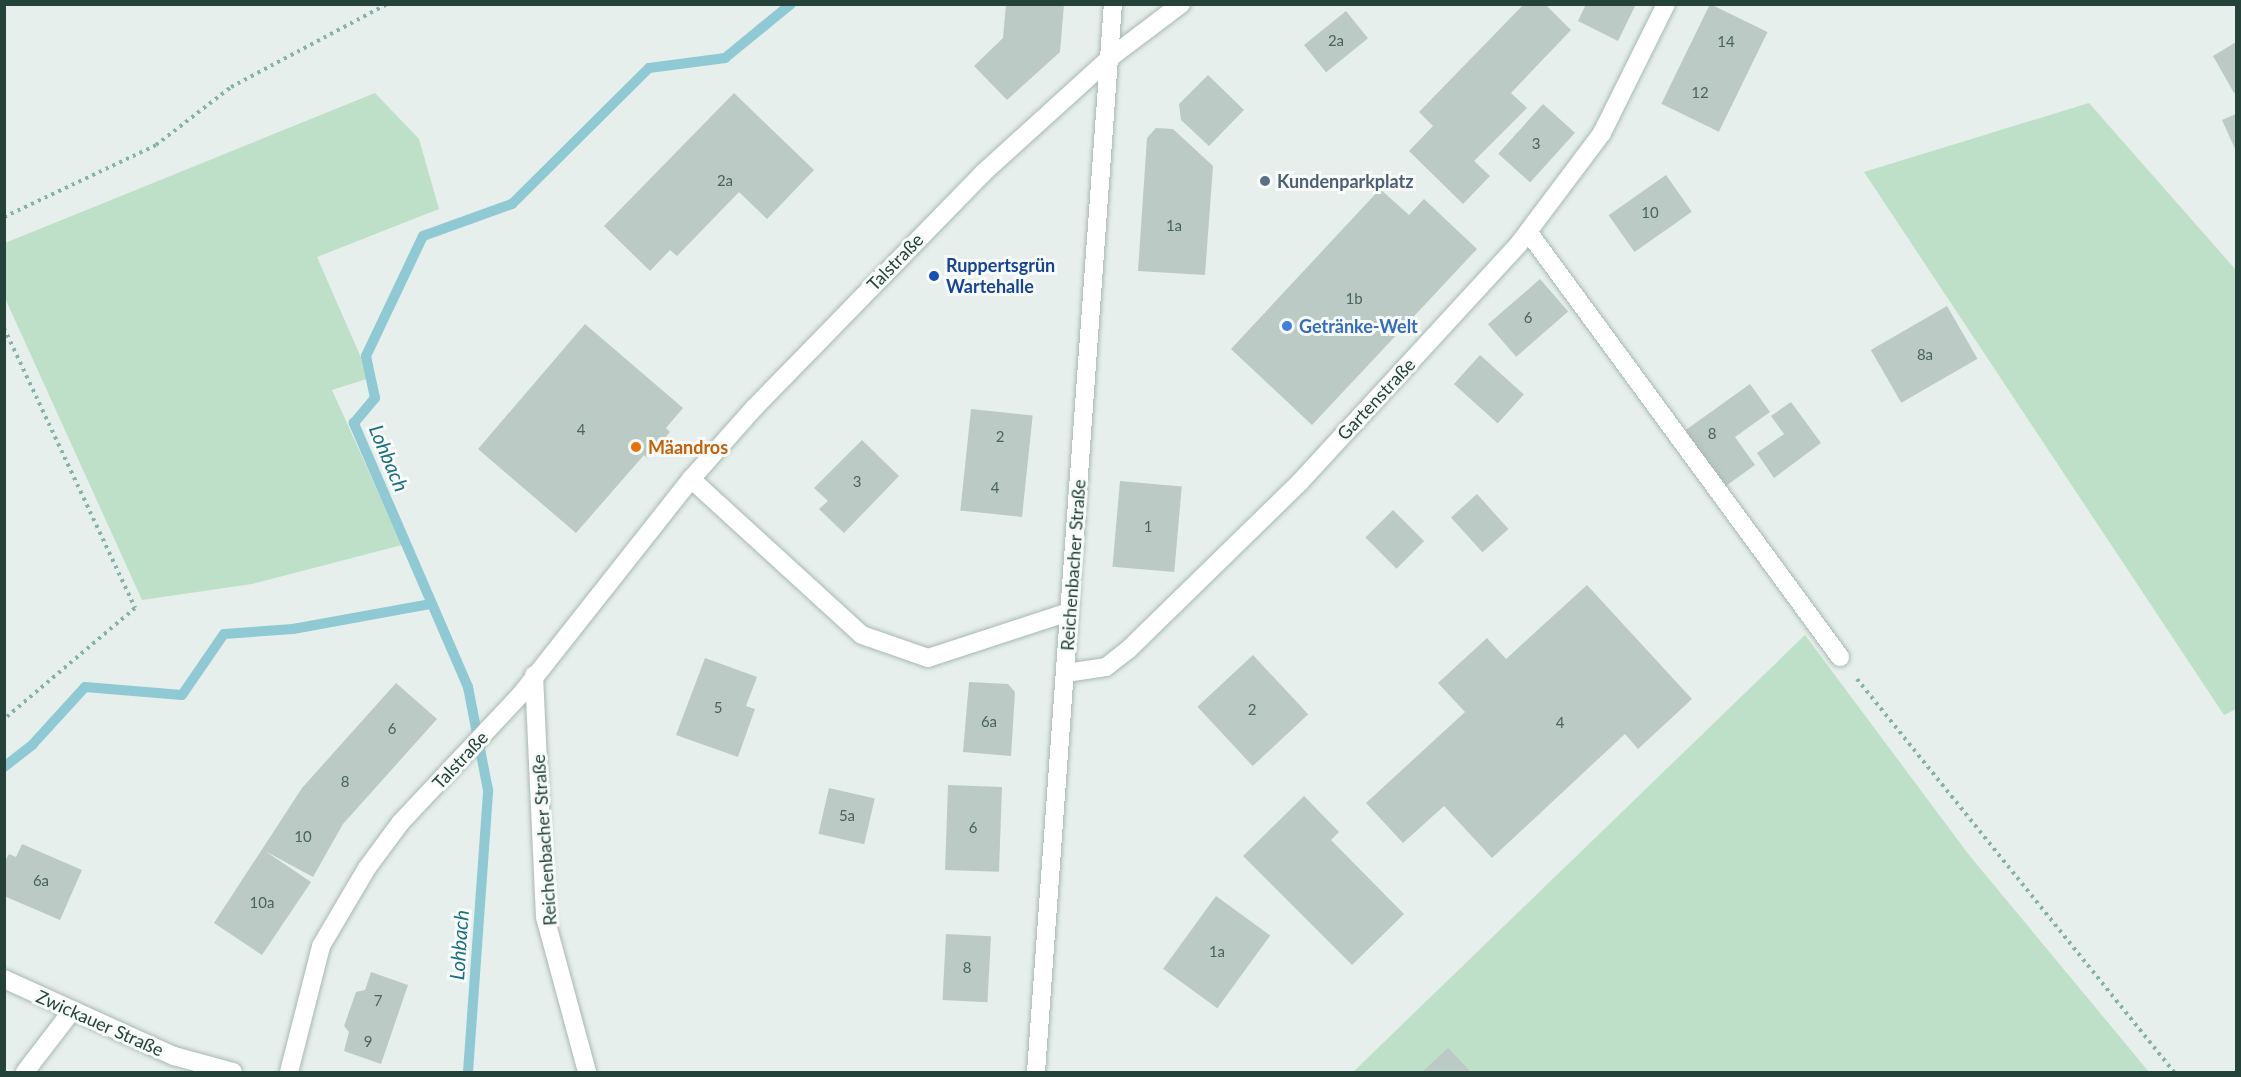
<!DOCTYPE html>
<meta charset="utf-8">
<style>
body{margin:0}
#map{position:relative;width:2241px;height:1077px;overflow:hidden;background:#e6efeb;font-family:Lato,sans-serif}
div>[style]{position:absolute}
.green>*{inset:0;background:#bfe0c8}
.stream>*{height:10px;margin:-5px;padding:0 5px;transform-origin:5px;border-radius:5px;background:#8ec9d4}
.building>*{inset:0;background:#bbcac4;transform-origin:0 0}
.path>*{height:4px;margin-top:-2px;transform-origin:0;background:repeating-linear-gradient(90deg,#86b3a5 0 3px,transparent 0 7.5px)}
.roads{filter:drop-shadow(0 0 2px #a8b8b2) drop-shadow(0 0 2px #a8b8b2)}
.lane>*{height:18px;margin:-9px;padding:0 9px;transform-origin:9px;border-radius:9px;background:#fff}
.street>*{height:18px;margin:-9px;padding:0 9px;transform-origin:9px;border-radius:9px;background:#fff}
.secondary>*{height:18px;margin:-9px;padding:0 9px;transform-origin:9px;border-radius:9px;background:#fff}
.dots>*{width:16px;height:16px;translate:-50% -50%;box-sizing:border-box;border:3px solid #f7fbf9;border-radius:50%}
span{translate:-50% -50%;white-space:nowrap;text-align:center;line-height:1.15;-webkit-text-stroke:6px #f7fbf9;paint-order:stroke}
.number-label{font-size:15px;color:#4a645c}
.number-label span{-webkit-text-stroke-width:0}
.service-label{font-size:18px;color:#4e5e75;font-weight:700}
.left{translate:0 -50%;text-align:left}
.street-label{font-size:18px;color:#24423a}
.transit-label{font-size:18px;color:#164399;font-weight:700}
.shop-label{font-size:18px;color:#366cbe;font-weight:700}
.food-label{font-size:18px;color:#c56008;font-weight:700}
.water-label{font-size:20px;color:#1c6f80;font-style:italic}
.frame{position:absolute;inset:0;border:6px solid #24423a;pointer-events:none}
</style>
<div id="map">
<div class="green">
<i style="clip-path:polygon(375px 93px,419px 139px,439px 209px,317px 257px,370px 378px,332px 390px,402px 545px,252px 584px,142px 600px,5px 298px,5px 243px)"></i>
<i style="clip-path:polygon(2089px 103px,2236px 270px,2236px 709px,2224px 715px,1864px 172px)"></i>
<i style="clip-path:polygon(1805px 635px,1969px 855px,2149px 1072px,1353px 1072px)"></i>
</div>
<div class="stream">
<i style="left:4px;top:767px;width:37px;rotate:-38deg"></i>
<i style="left:33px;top:744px;width:77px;rotate:-47.6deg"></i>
<i style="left:85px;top:687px;width:97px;rotate:4.7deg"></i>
<i style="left:182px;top:695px;width:74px;rotate:-55.5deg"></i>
<i style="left:224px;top:634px;width:69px;rotate:-4.1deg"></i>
<i style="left:293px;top:629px;width:139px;rotate:-10.3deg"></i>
<i style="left:468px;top:1072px;width:283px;rotate:-85.9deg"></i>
<i style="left:488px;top:790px;width:105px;rotate:-101deg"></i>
<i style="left:468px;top:687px;width:288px;rotate:-113.4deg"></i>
<i style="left:354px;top:423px;width:33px;rotate:-50deg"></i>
<i style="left:375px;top:398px;width:43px;rotate:-102.1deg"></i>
<i style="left:366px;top:356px;width:133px;rotate:-64.6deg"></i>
<i style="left:423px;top:236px;width:95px;rotate:-19.8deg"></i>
<i style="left:512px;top:204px;width:193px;rotate:-44.8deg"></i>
<i style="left:649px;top:68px;width:77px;rotate:-7.5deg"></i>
<i style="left:725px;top:58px;width:85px;rotate:-39.3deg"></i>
</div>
<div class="building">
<i style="clip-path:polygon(1006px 4px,1064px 4px,1060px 52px,1007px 100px,974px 66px,1003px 38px)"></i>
<i style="clip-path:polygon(1524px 4px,1545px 4px,1571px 30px,1511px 93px,1527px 108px,1474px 161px,1490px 176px,1463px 204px,1409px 151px,1433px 126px,1419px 112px)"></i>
<i style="clip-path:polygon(1586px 4px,1636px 4px,1618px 41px,1578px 21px)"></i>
<i style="left:1710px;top:4px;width:64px;height:111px;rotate:26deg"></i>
<i style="left:1346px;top:11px;width:35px;height:54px;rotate:51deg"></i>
<i style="clip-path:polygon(2236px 42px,2236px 92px,2234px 93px,2213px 56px)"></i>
<i style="clip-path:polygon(1208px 75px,1244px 110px,1209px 146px,1181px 120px,1179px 104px)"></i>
<i style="clip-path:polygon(734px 93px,814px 170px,767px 219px,739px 192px,677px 256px,670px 250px,650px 271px,604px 226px)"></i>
<i style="left:1543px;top:104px;width:43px;height:67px;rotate:42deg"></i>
<i style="clip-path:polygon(2236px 114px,2236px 151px,2222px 120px)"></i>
<i style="clip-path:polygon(1156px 128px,1173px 129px,1213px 166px,1205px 275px,1138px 271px,1147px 138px)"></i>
<i style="left:1666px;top:175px;width:45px;height:70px;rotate:55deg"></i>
<i style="clip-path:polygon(1380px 189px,1409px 215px,1424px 199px,1477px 249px,1312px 425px,1231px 349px)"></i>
<i style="left:1540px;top:279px;width:43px;height:69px;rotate:49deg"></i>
<i style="left:1947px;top:306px;width:61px;height:88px;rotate:60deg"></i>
<i style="clip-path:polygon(585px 324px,683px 408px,666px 428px,670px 432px,647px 458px,644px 455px,576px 533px,478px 449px)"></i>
<i style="left:1480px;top:355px;width:59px;height:39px;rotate:42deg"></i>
<i style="clip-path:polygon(1750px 384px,1770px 412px,1735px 437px,1755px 465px,1723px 488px,1683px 432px)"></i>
<i style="clip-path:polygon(1791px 402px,1821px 443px,1774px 478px,1757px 453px,1784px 434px,1771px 416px)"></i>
<i style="left:971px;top:409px;width:62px;height:102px;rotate:6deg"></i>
<i style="clip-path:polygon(862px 440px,899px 476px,844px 533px,819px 509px,828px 501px,814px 488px)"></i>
<i style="left:1120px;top:481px;width:62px;height:86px;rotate:5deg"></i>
<i style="left:1477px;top:494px;width:47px;height:35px;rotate:48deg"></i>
<i style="left:1393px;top:510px;width:44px;height:39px;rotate:45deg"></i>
<i style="clip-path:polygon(1587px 585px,1692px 699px,1638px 749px,1625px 734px,1492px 858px,1444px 806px,1403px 843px,1366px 803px,1465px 712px,1438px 683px,1487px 638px,1506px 659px)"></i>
<i style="left:1253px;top:655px;width:81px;height:76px;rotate:47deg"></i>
<i style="clip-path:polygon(705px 658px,757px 677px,746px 706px,755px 709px,738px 757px,676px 735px)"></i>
<i style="clip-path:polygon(969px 682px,1008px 684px,1015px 692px,1011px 756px,963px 752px)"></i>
<i style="clip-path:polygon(396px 683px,437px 719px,343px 824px,313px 877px,265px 851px,311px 882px,262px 955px,214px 923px,302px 788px)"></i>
<i style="left:948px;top:785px;width:54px;height:85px;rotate:2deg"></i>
<i style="left:829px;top:788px;width:47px;height:47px;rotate:13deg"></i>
<i style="clip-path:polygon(1304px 796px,1339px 832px,1331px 840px,1404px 914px,1352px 965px,1243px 856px)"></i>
<i style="clip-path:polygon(22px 844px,82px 870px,60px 920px,4px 896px,4px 863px,9px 854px,16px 857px)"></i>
<i style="left:1216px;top:896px;width:67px;height:90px;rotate:36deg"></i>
<i style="left:946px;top:934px;width:45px;height:66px;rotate:3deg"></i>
<i style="clip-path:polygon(371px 972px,408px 985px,381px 1064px,344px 1051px,349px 1032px,344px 1026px,356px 992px,365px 990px)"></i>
<i style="clip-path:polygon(1448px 1048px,1471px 1072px,1422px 1072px)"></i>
</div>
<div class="path">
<i style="left:4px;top:217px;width:168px;rotate:-25.3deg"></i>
<i style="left:156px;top:145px;width:95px;rotate:-37.7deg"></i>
<i style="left:231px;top:87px;width:177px;rotate:-28deg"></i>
<i style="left:4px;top:328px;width:309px;rotate:64.9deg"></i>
<i style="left:135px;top:608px;width:172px;rotate:139.7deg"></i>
<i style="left:1857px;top:679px;width:505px;rotate:51.11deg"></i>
</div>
<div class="roads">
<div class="lane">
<i style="left:1529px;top:233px;width:526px;rotate:53.74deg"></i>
<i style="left:25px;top:1072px;width:76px;rotate:-52.5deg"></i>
</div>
<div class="street">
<i style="left:691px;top:479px;width:231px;rotate:42.4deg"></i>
<i style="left:862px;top:635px;width:70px;rotate:19.2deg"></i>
<i style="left:928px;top:658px;width:148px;rotate:-18.1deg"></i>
<i style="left:1066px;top:673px;width:40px;rotate:-8.5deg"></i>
<i style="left:1106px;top:667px;width:29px;rotate:-38deg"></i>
<i style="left:1129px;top:649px;width:239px;rotate:-44.3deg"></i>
<i style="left:1300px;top:482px;width:322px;rotate:-47.4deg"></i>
<i style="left:1518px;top:245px;width:140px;rotate:-53.1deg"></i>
<i style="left:1602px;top:133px;width:144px;rotate:-63.6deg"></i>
<i style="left:534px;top:675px;width:242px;rotate:87.4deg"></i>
<i style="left:545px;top:917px;width:161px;rotate:74.8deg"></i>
</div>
<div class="secondary">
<i style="left:4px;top:979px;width:187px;rotate:24.4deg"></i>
<i style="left:174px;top:1056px;width:61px;rotate:15.2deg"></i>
<i style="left:289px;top:1072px;width:130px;rotate:-75.7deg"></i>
<i style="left:321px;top:946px;width:91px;rotate:-59.5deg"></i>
<i style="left:367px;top:868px;width:57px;rotate:-53.5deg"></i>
<i style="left:401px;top:822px;width:177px;rotate:-46.8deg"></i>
<i style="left:522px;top:693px;width:273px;rotate:-51.7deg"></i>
<i style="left:691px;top:479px;width:95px;rotate:-48.4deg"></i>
<i style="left:754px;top:408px;width:328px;rotate:-45.7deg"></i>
<i style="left:983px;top:173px;width:173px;rotate:-42.2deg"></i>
<i style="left:1111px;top:57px;width:88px;rotate:-37.1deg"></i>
<i style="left:1036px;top:1072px;width:1071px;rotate:-85.88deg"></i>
</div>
</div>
<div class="dots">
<i style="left:1265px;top:181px;background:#5c6f8a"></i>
<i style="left:934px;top:276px;background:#1a4fb4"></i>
<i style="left:1287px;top:326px;background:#3f7fe0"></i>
<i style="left:636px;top:447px;background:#e8710a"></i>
</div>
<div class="number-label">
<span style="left:1336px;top:41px">2a</span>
<span style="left:1726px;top:42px">14</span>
<span style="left:1700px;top:93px">12</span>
<span style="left:1536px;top:144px">3</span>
<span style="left:725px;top:181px">2a</span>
<span style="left:1650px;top:213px">10</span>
<span style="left:1174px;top:226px">1a</span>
<span style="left:1354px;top:299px">1b</span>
<span style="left:1528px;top:318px">6</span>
<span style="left:1925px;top:355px">8a</span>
<span style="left:581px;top:430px">4</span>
<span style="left:1712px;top:434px">8</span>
<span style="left:1000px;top:437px">2</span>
<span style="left:857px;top:482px">3</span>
<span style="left:995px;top:488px">4</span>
<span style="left:1148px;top:527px">1</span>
<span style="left:718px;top:708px">5</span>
<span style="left:1252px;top:710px">2</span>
<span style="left:989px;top:722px">6a</span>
<span style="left:1560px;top:723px">4</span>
<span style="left:392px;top:729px">6</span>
<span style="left:345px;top:782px">8</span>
<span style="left:847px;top:816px">5a</span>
<span style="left:973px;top:828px">6</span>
<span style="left:303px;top:837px">10</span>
<span style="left:41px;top:881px">6a</span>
<span style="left:262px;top:903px">10a</span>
<span style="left:1217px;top:952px">1a</span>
<span style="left:967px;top:968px">8</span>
<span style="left:378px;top:1001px">7</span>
<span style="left:368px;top:1042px">9</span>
</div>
<div class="service-label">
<span class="left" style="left:1277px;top:181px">Kundenparkplatz</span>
</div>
<div class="street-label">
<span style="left:895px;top:262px;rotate:-46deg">Talstraße</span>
<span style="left:1376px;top:399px;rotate:-47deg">Gartenstraße</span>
<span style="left:1073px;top:565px;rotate:-86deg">Reichenbacher Straße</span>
<span style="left:460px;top:760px;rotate:-47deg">Talstraße</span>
<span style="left:544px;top:840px;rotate:-94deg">Reichenbacher Straße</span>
<span style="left:100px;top:1023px;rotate:24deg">Zwickauer Straße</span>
</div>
<div class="transit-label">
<span class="left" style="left:946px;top:276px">Ruppertsgrün<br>Wartehalle</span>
</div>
<div class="shop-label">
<span class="left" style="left:1299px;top:326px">Getränke-Welt</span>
</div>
<div class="food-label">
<span class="left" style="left:648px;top:447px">Mäandros</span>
</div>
<div class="water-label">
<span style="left:389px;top:458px;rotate:67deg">Lohbach</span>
<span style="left:459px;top:945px;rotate:-86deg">Lohbach</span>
</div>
<div class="frame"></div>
</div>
